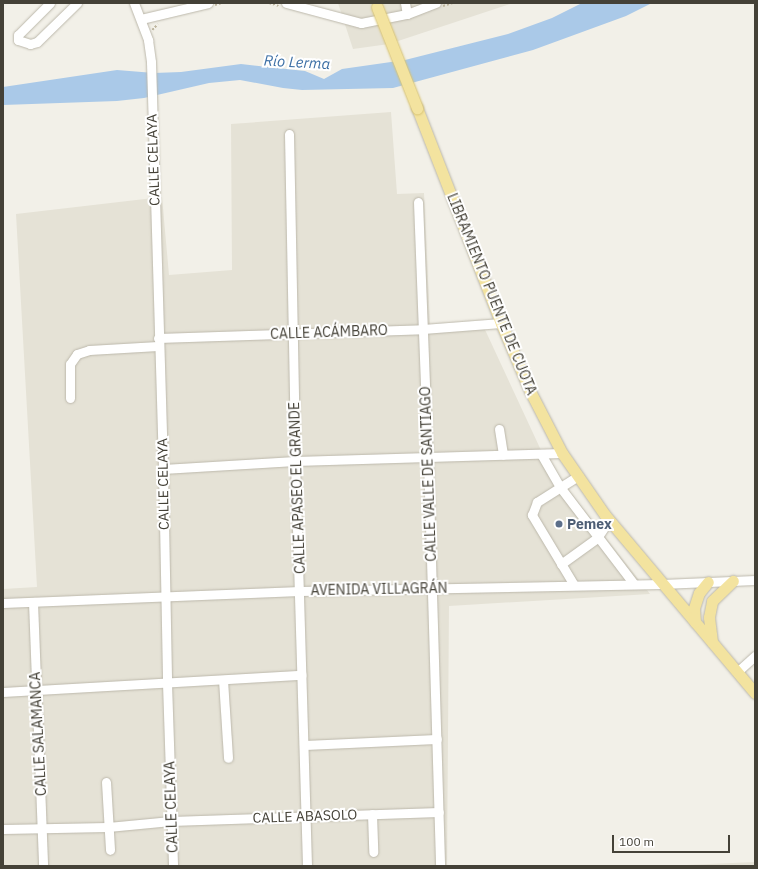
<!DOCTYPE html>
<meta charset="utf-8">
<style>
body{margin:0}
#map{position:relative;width:758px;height:869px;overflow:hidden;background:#f2f0e8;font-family:"IBM Plex Sans",sans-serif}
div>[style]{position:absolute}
.residential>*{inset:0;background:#e5e2d6}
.water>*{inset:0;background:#aac9e8}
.path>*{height:1.5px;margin-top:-0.75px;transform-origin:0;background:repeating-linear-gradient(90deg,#bdb59e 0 2px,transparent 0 4px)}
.roads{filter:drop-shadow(0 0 1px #bcb8ab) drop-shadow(0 0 1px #bcb8ab)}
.minor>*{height:9px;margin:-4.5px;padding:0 4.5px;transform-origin:4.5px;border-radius:4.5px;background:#fff}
.major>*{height:11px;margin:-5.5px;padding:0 5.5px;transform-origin:5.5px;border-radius:5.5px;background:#f3e39f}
.bridges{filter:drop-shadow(0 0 1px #d7c271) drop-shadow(0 0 1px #d7c271)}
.major-bridge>*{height:11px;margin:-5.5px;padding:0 5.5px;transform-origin:5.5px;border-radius:5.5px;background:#f3e39f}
.dots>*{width:11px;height:11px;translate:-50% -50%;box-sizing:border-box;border:2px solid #fff;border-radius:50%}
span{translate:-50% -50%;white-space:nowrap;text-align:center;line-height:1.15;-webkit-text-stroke:4px #fff;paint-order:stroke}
.street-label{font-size:14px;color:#444137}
.service-label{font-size:14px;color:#4e5e75;font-weight:700}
.left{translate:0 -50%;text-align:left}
.water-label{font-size:15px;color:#3c6fa5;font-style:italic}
.frame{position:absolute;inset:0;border:4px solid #444137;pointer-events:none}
.scale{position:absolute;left:612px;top:835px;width:118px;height:18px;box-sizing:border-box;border:2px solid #444137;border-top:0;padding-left:5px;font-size:12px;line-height:14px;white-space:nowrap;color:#444137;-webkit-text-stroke:3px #fff;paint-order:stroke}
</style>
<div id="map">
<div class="residential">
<i style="clip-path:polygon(338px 3px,513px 3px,389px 44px,353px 49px)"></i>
<i style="clip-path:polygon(391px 112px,397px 194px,424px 193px,430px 325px,481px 321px,546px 461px,650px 594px,449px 606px,447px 866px,3px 866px,3px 589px,37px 587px,16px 214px,162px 197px,169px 275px,232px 270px,231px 124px)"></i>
<i style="clip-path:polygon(755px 862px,755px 866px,663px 866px)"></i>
</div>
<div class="water">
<i style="clip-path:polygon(582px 3px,652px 3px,626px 16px,533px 50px,393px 88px,302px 90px,283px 88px,240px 80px,209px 83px,144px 98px,117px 101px,3px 105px,3px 87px,117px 70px,154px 73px,181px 72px,241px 64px,305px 71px,324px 79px,342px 69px,405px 60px,508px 34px,552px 18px)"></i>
</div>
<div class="path">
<i style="left:269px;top:3px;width:10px;rotate:17deg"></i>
<i style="left:215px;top:5px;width:7px;rotate:-16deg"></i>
<i style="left:443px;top:6px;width:10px;rotate:-17deg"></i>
<i style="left:152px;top:30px;width:8px;rotate:-45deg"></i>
</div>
<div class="roads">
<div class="minor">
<i style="left:50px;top:3px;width:45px;rotate:135deg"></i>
<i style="left:18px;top:35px;width:5px;rotate:90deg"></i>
<i style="left:18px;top:40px;width:13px;rotate:18deg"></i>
<i style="left:30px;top:44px;width:7px;rotate:-16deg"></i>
<i style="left:37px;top:42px;width:56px;rotate:-44.3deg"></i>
<i style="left:134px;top:3px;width:40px;rotate:69deg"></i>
<i style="left:148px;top:40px;width:22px;rotate:82deg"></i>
<i style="left:151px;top:62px;width:407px;rotate:88.3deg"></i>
<i style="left:163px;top:469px;width:214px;rotate:88.9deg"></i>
<i style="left:167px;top:683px;width:183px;rotate:88.1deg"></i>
<i style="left:286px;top:3px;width:78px;rotate:14.9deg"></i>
<i style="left:361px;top:23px;width:47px;rotate:-11.1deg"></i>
<i style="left:407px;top:14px;width:31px;rotate:-21deg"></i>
<i style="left:405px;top:3px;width:11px;rotate:80deg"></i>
<i style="left:141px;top:19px;width:69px;rotate:-13.4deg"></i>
<i style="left:289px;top:134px;width:327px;rotate:88.9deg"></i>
<i style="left:295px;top:461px;width:405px;rotate:88.3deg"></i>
<i style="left:418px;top:202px;width:256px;rotate:87.8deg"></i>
<i style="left:428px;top:458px;width:408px;rotate:88.3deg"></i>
<i style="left:158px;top:338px;width:265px;rotate:-1.9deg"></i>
<i style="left:423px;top:329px;width:78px;rotate:-4.4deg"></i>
<i style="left:70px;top:398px;width:34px;rotate:-90deg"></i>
<i style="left:70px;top:364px;width:12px;rotate:-55deg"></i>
<i style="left:77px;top:354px;width:13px;rotate:-18deg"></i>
<i style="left:89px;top:350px;width:69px;rotate:-3.3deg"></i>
<i style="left:499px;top:429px;width:26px;rotate:81deg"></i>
<i style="left:541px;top:454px;width:38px;rotate:60deg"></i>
<i style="left:560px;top:487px;width:122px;rotate:52.7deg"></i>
<i style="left:163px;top:469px;width:132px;rotate:-3.5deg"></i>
<i style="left:295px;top:461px;width:267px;rotate:-1.7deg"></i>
<i style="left:561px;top:564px;width:44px;rotate:-35.8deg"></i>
<i style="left:597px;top:538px;width:22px;rotate:-56deg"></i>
<i style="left:574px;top:585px;width:82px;rotate:-121deg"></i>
<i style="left:532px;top:515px;width:14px;rotate:-69deg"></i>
<i style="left:537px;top:502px;width:49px;rotate:-32.4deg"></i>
<i style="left:33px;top:602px;width:264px;rotate:87.8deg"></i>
<i style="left:3px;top:603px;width:297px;rotate:-2.3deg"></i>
<i style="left:300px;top:591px;width:362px;rotate:-1.1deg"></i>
<i style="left:662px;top:584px;width:93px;rotate:-2.5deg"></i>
<i style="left:737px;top:672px;width:24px;rotate:-42deg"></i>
<i style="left:223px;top:680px;width:78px;rotate:86.3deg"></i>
<i style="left:3px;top:692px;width:299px;rotate:-3.3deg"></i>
<i style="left:304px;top:745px;width:133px;rotate:-2.6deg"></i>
<i style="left:106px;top:782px;width:68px;rotate:86.6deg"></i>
<i style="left:372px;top:814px;width:38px;rotate:88deg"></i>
<i style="left:3px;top:829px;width:105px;rotate:-1.1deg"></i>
<i style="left:108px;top:827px;width:63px;rotate:-5.4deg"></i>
<i style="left:171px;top:821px;width:268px;rotate:-1.9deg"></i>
</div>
<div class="major">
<i style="left:417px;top:108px;width:231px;rotate:68.7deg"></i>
<i style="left:501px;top:323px;width:74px;rotate:66.9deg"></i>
<i style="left:530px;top:391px;width:70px;rotate:62.7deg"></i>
<i style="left:562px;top:453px;width:75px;rotate:55.3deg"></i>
<i style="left:605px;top:515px;width:233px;rotate:49.9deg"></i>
<i style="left:695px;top:622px;width:14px;rotate:-94deg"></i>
<i style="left:694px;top:608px;width:16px;rotate:-72deg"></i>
<i style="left:699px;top:593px;width:14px;rotate:-51deg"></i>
<i style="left:712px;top:642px;width:25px;rotate:-97deg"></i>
<i style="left:709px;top:617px;width:16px;rotate:-79deg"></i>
<i style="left:712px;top:601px;width:29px;rotate:-44deg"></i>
</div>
</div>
<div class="bridges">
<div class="major-bridge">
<i style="left:377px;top:7px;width:109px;rotate:68.4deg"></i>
</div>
</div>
<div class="dots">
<i style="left:559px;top:524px;background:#5c6f8a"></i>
</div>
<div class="street-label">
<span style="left:153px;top:160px;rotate:-92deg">CALLE CELAYA</span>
<span style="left:492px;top:294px;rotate:68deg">LIBRAMIENTO PUENTE DE CUOTA</span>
<span style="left:329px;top:332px;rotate:-2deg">CALLE ACÁMBARO</span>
<span style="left:428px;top:474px;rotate:-92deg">CALLE VALLE DE SANTIAGO</span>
<span style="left:163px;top:484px;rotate:-91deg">CALLE CELAYA</span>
<span style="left:297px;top:488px;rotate:-92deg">CALLE APASEO EL GRANDE</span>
<span style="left:379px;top:589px;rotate:-1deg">AVENIDA VILLAGRÁN</span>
<span style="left:38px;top:734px;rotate:-93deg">CALLE SALAMANCA</span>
<span style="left:171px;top:807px;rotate:-92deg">CALLE CELAYA</span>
<span style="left:305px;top:816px;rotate:-2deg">CALLE ABASOLO</span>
</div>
<div class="service-label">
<span class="left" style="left:567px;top:524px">Pemex</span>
</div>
<div class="water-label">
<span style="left:297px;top:62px;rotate:3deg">Río Lerma</span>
</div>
<div class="frame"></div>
<div class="scale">100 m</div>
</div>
